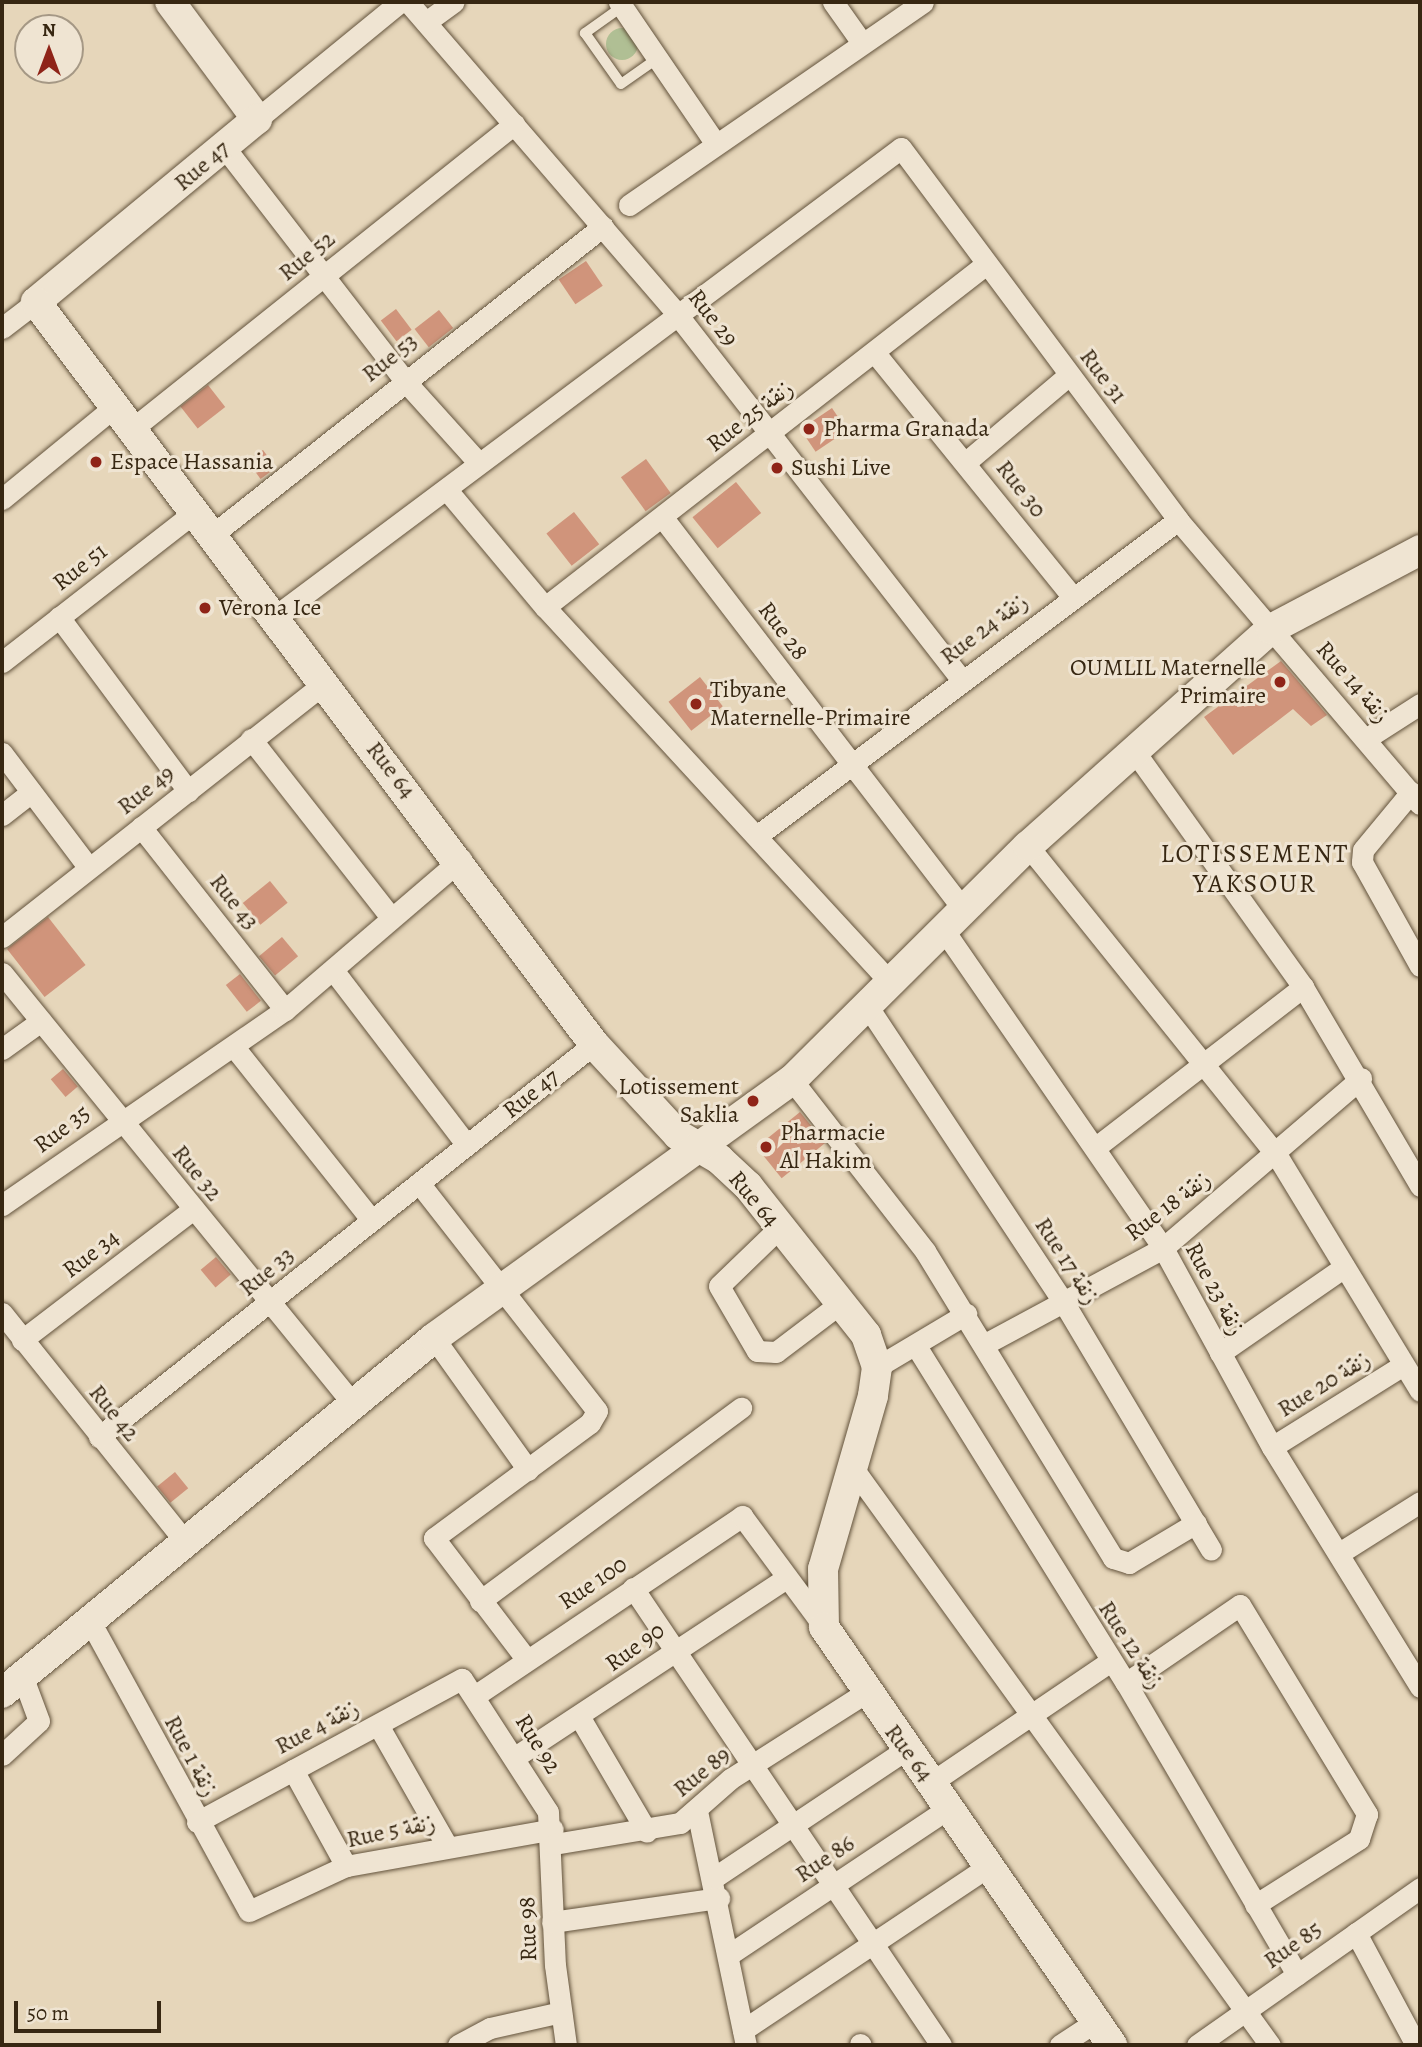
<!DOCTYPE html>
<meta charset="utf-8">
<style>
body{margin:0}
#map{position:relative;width:1422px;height:2047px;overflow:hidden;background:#e6d6ba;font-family:Alegreya,Amiri,serif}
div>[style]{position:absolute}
.green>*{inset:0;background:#b0bf94}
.round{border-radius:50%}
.building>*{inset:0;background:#d0947b;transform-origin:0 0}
.roads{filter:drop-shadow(0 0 2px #63533c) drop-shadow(0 0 2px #63533c)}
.lane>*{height:10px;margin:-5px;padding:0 5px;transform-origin:5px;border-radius:5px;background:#efe4d2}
.street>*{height:21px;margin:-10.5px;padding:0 10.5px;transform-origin:10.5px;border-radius:10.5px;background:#efe4d2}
.secondary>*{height:30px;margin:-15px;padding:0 15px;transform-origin:15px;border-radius:15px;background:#efe4d2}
.dots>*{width:19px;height:19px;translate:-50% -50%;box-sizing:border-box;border:4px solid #efe4d2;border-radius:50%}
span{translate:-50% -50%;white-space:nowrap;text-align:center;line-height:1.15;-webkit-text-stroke:6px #efe4d2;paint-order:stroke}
.street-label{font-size:24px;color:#372712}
.poi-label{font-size:24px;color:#372712}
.left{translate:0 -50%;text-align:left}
.right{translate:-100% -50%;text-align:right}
.neighbourhood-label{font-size:26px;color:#372712;letter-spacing:2px}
.frame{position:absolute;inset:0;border:4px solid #372712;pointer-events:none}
.north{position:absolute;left:14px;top:14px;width:70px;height:70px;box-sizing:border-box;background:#efe4d2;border:2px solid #a59885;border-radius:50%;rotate:0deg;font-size:19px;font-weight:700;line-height:28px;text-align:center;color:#372712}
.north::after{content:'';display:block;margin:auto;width:24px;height:32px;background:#8f2418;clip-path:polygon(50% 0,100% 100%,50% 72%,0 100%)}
.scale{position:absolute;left:14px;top:2001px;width:147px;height:32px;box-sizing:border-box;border:4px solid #372712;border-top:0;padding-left:9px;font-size:21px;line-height:24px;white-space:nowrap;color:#372712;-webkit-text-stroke:5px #efe4d2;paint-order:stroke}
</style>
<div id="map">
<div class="green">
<i class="round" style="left:606px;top:28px;width:32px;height:32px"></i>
</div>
<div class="building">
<i style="left:586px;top:261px;width:30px;height:33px;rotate:56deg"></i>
<i style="left:396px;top:309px;width:26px;height:19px;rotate:53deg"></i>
<i style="left:439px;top:310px;width:23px;height:31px;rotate:52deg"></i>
<i style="left:208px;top:385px;width:28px;height:35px;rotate:52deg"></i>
<i style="left:832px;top:408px;width:27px;height:38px;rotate:56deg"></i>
<i style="left:263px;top:450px;width:22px;height:19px;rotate:54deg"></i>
<i style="left:646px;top:459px;width:42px;height:31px;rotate:54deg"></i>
<i style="left:736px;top:482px;width:40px;height:56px;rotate:51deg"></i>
<i style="left:574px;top:512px;width:41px;height:35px;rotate:52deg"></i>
<i style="clip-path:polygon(1281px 661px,1327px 715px,1311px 726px,1293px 709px,1233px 755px,1204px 717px)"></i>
<i style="left:700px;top:677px;width:37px;height:40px;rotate:52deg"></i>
<i style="left:270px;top:881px;width:28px;height:35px;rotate:51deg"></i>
<i style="left:48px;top:917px;width:61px;height:52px;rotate:52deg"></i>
<i style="left:282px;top:937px;width:25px;height:30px;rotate:50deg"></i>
<i style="left:240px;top:974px;width:34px;height:18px;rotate:52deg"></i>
<i style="left:63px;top:1069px;width:23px;height:16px;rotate:50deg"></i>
<i style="left:800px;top:1112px;width:40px;height:56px;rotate:51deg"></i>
<i style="left:216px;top:1257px;width:23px;height:20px;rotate:50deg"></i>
<i style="left:175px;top:1472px;width:21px;height:23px;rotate:51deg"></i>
</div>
<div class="roads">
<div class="lane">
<i style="left:623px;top:6px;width:47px;rotate:144.6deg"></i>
<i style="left:585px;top:33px;width:62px;rotate:54.8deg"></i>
<i style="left:621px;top:84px;width:45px;rotate:-35.1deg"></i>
</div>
<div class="street">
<i style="left:408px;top:2px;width:411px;rotate:49.2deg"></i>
<i style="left:676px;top:313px;width:464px;rotate:52.1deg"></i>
<i style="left:619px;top:2px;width:172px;rotate:55.7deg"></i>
<i style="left:833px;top:2px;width:50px;rotate:54.7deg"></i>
<i style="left:426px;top:22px;width:34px;rotate:-36deg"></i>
<i style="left:257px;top:119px;width:185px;rotate:-39.3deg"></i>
<i style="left:225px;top:148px;width:293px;rotate:52.3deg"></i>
<i style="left:404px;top:380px;width:109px;rotate:48deg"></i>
<i style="left:629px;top:205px;width:357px;rotate:-34.6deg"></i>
<i style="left:2px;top:328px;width:43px;rotate:-37.4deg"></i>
<i style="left:875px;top:353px;width:311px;rotate:51deg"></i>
<i style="left:132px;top:429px;width:489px;rotate:-38.6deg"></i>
<i style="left:966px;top:462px;width:135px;rotate:-40.2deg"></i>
<i style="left:447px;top:490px;width:153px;rotate:50.1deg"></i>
<i style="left:545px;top:607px;width:511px;rotate:47.38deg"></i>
<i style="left:2px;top:499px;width:145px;rotate:-39.4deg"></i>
<i style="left:663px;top:518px;width:493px;rotate:52.5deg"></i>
<i style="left:212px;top:535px;width:498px;rotate:-38.3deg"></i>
<i style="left:545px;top:607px;width:557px;rotate:-37.86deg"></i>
<i style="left:59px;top:617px;width:217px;rotate:53.4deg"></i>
<i style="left:273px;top:618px;width:784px;rotate:-36.81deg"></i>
<i style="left:901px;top:148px;width:464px;rotate:53.3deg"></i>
<i style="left:1178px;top:520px;width:373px;rotate:49.6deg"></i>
<i style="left:2px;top:662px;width:241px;rotate:-37.9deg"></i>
<i style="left:1367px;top:738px;width:63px;rotate:-32.7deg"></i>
<i style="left:251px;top:739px;width:225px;rotate:51.9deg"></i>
<i style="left:1132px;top:748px;width:294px;rotate:54.4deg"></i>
<i style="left:1303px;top:987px;width:231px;rotate:59.5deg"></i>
<i style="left:2px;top:753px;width:144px;rotate:52.9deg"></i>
<i style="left:1411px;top:792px;width:75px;rotate:129.6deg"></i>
<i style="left:1363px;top:850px;width:12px;rotate:95deg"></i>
<i style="left:1362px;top:862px;width:119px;rotate:60.9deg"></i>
<i style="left:2px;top:815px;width:37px;rotate:-38deg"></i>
<i style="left:141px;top:827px;width:233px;rotate:51.8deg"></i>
<i style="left:758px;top:835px;width:525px;rotate:-36.87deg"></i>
<i style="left:1028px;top:846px;width:395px;rotate:51.2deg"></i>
<i style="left:1276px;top:1154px;width:277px;rotate:58.7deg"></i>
<i style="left:943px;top:929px;width:388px;rotate:55.4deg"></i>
<i style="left:1163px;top:1248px;width:227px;rotate:61.3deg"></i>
<i style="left:1272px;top:1447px;width:282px;rotate:58.3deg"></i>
<i style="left:2px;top:937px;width:409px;rotate:-38.2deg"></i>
<i style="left:333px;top:970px;width:220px;rotate:52.6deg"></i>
<i style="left:2px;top:973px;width:557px;rotate:50.83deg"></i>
<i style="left:868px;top:1007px;width:355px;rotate:56.5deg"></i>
<i style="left:1064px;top:1303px;width:287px;rotate:59.2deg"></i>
<i style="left:234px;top:1047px;width:220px;rotate:51.5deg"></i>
<i style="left:2px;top:1049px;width:48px;rotate:-35.7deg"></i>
<i style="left:792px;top:1080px;width:217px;rotate:52.1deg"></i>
<i style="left:925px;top:1251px;width:360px;rotate:58.5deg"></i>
<i style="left:1113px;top:1558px;width:17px;rotate:17deg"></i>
<i style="left:1129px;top:1563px;width:78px;rotate:-30.8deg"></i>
<i style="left:1096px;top:1147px;width:262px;rotate:-37.7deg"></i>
<i style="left:419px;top:1183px;width:289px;rotate:52deg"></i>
<i style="left:597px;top:1411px;width:14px;rotate:120deg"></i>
<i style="left:590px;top:1423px;width:194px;rotate:143.6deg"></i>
<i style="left:434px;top:1538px;width:153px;rotate:52.7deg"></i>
<i style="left:2px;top:1205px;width:344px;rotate:-34.6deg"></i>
<i style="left:285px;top:1010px;width:232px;rotate:-40.6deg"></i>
<i style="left:779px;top:1228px;width:83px;rotate:136deg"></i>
<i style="left:719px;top:1286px;width:75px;rotate:59.7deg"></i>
<i style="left:757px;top:1351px;width:19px;rotate:3deg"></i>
<i style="left:776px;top:1352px;width:83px;rotate:-37.1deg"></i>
<i style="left:2px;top:1313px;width:295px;rotate:51.3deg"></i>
<i style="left:434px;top:1338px;width:162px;rotate:54.5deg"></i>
<i style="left:22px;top:1340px;width:214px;rotate:-37.4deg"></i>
<i style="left:985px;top:1344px;width:202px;rotate:-28.3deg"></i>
<i style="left:1163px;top:1248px;width:261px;rotate:-40.6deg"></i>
<i style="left:916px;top:1346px;width:397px;rotate:58.1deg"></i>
<i style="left:1126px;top:1683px;width:338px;rotate:59.6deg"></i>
<i style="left:1220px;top:1353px;width:151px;rotate:-34.7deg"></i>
<i style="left:877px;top:1367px;width:104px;rotate:-30.8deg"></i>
<i style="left:99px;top:1437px;width:632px;rotate:-38.45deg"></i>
<i style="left:1272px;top:1447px;width:155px;rotate:-32deg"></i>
<i style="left:852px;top:1467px;width:713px;rotate:54.13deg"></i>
<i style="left:1341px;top:1552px;width:93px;rotate:-32.3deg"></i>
<i style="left:633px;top:1588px;width:551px;rotate:56.02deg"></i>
<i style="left:480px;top:1601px;width:325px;rotate:-36.5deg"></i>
<i style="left:91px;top:1623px;width:328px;rotate:61.3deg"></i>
<i style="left:249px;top:1911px;width:107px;rotate:-24.9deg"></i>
<i style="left:346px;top:1866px;width:210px;rotate:-10.1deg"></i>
<i style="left:1126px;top:1683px;width:138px;rotate:-34.4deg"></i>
<i style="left:1240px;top:1605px;width:245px;rotate:58.7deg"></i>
<i style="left:1367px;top:1814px;width:26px;rotate:108deg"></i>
<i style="left:1359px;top:1839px;width:123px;rotate:147.6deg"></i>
<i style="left:476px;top:1695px;width:321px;rotate:-33.9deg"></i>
<i style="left:742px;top:1516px;width:138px;rotate:53.5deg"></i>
<i style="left:579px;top:1716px;width:134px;rotate:59.6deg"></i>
<i style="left:378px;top:1725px;width:139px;rotate:60.3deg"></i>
<i style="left:2px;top:1755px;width:50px;rotate:-42.6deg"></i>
<i style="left:39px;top:1721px;width:46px;rotate:-110.4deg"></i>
<i style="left:515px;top:1757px;width:325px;rotate:-33.4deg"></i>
<i style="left:293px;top:1770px;width:110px;rotate:61.1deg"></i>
<i style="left:932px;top:1782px;width:214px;rotate:-34.1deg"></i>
<i style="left:697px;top:1811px;width:239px;rotate:78.2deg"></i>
<i style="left:197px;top:1822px;width:301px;rotate:-28.4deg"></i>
<i style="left:462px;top:1679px;width:158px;rotate:57.1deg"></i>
<i style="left:548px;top:1812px;width:153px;rotate:87.4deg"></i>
<i style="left:555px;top:1965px;width:81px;rotate:82.2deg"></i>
<i style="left:554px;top:1844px;width:128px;rotate:-9.5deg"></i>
<i style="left:680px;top:1823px;width:67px;rotate:-41.3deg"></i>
<i style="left:730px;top:1779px;width:160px;rotate:-32.5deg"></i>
<i style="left:715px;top:1877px;width:231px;rotate:-33.7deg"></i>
<i style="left:552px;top:1922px;width:169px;rotate:-8.2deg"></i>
<i style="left:1356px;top:1933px;width:127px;rotate:61.8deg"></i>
<i style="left:730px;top:1954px;width:263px;rotate:-33.7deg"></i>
<i style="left:743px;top:2030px;width:296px;rotate:-33.7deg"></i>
<i style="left:860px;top:2044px;width:1px;rotate:45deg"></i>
<i style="left:458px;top:2045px;width:36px;rotate:-28deg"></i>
<i style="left:490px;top:2028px;width:73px;rotate:-12.7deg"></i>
<i style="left:1060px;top:2045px;width:42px;rotate:-33.3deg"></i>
<i style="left:1197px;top:2045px;width:273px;rotate:-35.1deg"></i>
</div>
<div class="secondary">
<i style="left:170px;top:2px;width:146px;rotate:53.4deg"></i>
<i style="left:257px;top:119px;width:287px;rotate:140.4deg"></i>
<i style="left:36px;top:302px;width:928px;rotate:53.06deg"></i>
<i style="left:594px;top:1044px;width:124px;rotate:47.3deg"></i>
<i style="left:678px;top:1135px;width:48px;rotate:30.3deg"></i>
<i style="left:719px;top:1159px;width:40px;rotate:43deg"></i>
<i style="left:748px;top:1186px;width:190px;rotate:51.6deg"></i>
<i style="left:866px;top:1335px;width:34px;rotate:71deg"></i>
<i style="left:877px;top:1367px;width:29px;rotate:98deg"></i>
<i style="left:873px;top:1396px;width:180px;rotate:106.1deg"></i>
<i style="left:823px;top:1569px;width:58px;rotate:89deg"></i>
<i style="left:824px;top:1627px;width:508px;rotate:55.43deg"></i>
<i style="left:2px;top:1693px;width:559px;rotate:-39.41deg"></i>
<i style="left:434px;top:1338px;width:441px;rotate:-35.8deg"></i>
<i style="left:792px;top:1080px;width:332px;rotate:-44.8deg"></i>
<i style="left:1028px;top:846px;width:326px;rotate:-41.8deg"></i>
<i style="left:1271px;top:629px;width:169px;rotate:-27.9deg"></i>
</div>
</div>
<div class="dots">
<i style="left:809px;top:429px;background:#8f2418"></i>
<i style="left:96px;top:462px;background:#8f2418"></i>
<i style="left:777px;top:468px;background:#8f2418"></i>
<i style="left:205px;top:608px;background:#8f2418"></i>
<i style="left:1280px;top:682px;background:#8f2418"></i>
<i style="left:696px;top:704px;background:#8f2418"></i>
<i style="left:753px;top:1101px;background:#8f2418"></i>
<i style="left:766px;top:1147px;background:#8f2418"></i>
</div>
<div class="street-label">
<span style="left:202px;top:166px;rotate:-40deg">Rue 47</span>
<span style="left:307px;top:256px;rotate:-39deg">Rue 52</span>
<span style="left:713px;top:318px;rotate:52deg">Rue 29</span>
<span style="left:390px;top:358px;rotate:-38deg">Rue 53</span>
<span style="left:1103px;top:376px;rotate:53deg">Rue 31</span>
<span style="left:750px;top:416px;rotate:-38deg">Rue 25 زنقة</span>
<span style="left:1021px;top:489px;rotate:52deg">Rue 30</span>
<span style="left:80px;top:567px;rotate:-38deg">Rue 51</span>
<span style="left:984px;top:629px;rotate:-37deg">Rue 24 زنقة</span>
<span style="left:783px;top:631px;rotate:53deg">Rue 28</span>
<span style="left:1353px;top:682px;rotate:49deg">Rue 14 زنقة</span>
<span style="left:391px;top:770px;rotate:52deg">Rue 64</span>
<span style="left:146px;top:790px;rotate:-38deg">Rue 49</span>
<span style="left:234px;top:902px;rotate:52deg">Rue 43</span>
<span style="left:531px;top:1094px;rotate:-38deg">Rue 47</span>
<span style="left:62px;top:1129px;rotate:-37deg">Rue 35</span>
<span style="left:197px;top:1173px;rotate:51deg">Rue 32</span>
<span style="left:754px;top:1199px;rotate:50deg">Rue 64</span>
<span style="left:1168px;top:1206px;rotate:-37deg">Rue 18 زنقة</span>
<span style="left:91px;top:1254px;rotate:-37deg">Rue 34</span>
<span style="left:1067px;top:1261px;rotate:57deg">Rue 17 زنقة</span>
<span style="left:267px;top:1272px;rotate:-39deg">Rue 33</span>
<span style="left:1215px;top:1289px;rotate:62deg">Rue 23 زنقة</span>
<span style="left:1324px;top:1384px;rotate:-32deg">Rue 20 زنقة</span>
<span style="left:114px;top:1413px;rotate:51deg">Rue 42</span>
<span style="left:593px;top:1583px;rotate:-34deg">Rue 100</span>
<span style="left:1131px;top:1645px;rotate:57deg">Rue 12 زنقة</span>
<span style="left:635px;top:1647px;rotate:-36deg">Rue 90</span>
<span style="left:317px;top:1727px;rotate:-28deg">Rue 4 زنقة</span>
<span style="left:538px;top:1744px;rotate:58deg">Rue 92</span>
<span style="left:909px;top:1753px;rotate:53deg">Rue 64</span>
<span style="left:191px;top:1756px;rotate:62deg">Rue 1 زنقة</span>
<span style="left:702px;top:1772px;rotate:-39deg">Rue 89</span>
<span style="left:391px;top:1831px;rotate:-12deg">Rue 5 زنقة</span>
<span style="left:825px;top:1859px;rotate:-34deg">Rue 86</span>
<span style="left:528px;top:1929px;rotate:-92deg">Rue 98</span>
<span style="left:1293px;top:1945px;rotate:-35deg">Rue 85</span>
</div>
<div class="poi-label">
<span class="left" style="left:823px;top:429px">Pharma Granada</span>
<span class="left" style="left:110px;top:462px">Espace Hassania</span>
<span class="left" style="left:791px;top:468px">Sushi Live</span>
<span class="left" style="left:219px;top:608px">Verona Ice</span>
<span class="right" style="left:1266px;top:682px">OUMLIL Maternelle<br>Primaire</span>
<span class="left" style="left:710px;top:704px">Tibyane<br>Maternelle-Primaire</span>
<span class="right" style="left:739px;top:1101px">Lotissement<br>Saklia</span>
<span class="left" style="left:780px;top:1147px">Pharmacie<br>Al Hakim</span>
</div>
<div class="neighbourhood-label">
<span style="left:1255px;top:869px">LOTISSEMENT<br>YAKSOUR</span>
</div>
<div class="frame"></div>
<div class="north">N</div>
<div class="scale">50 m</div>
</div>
